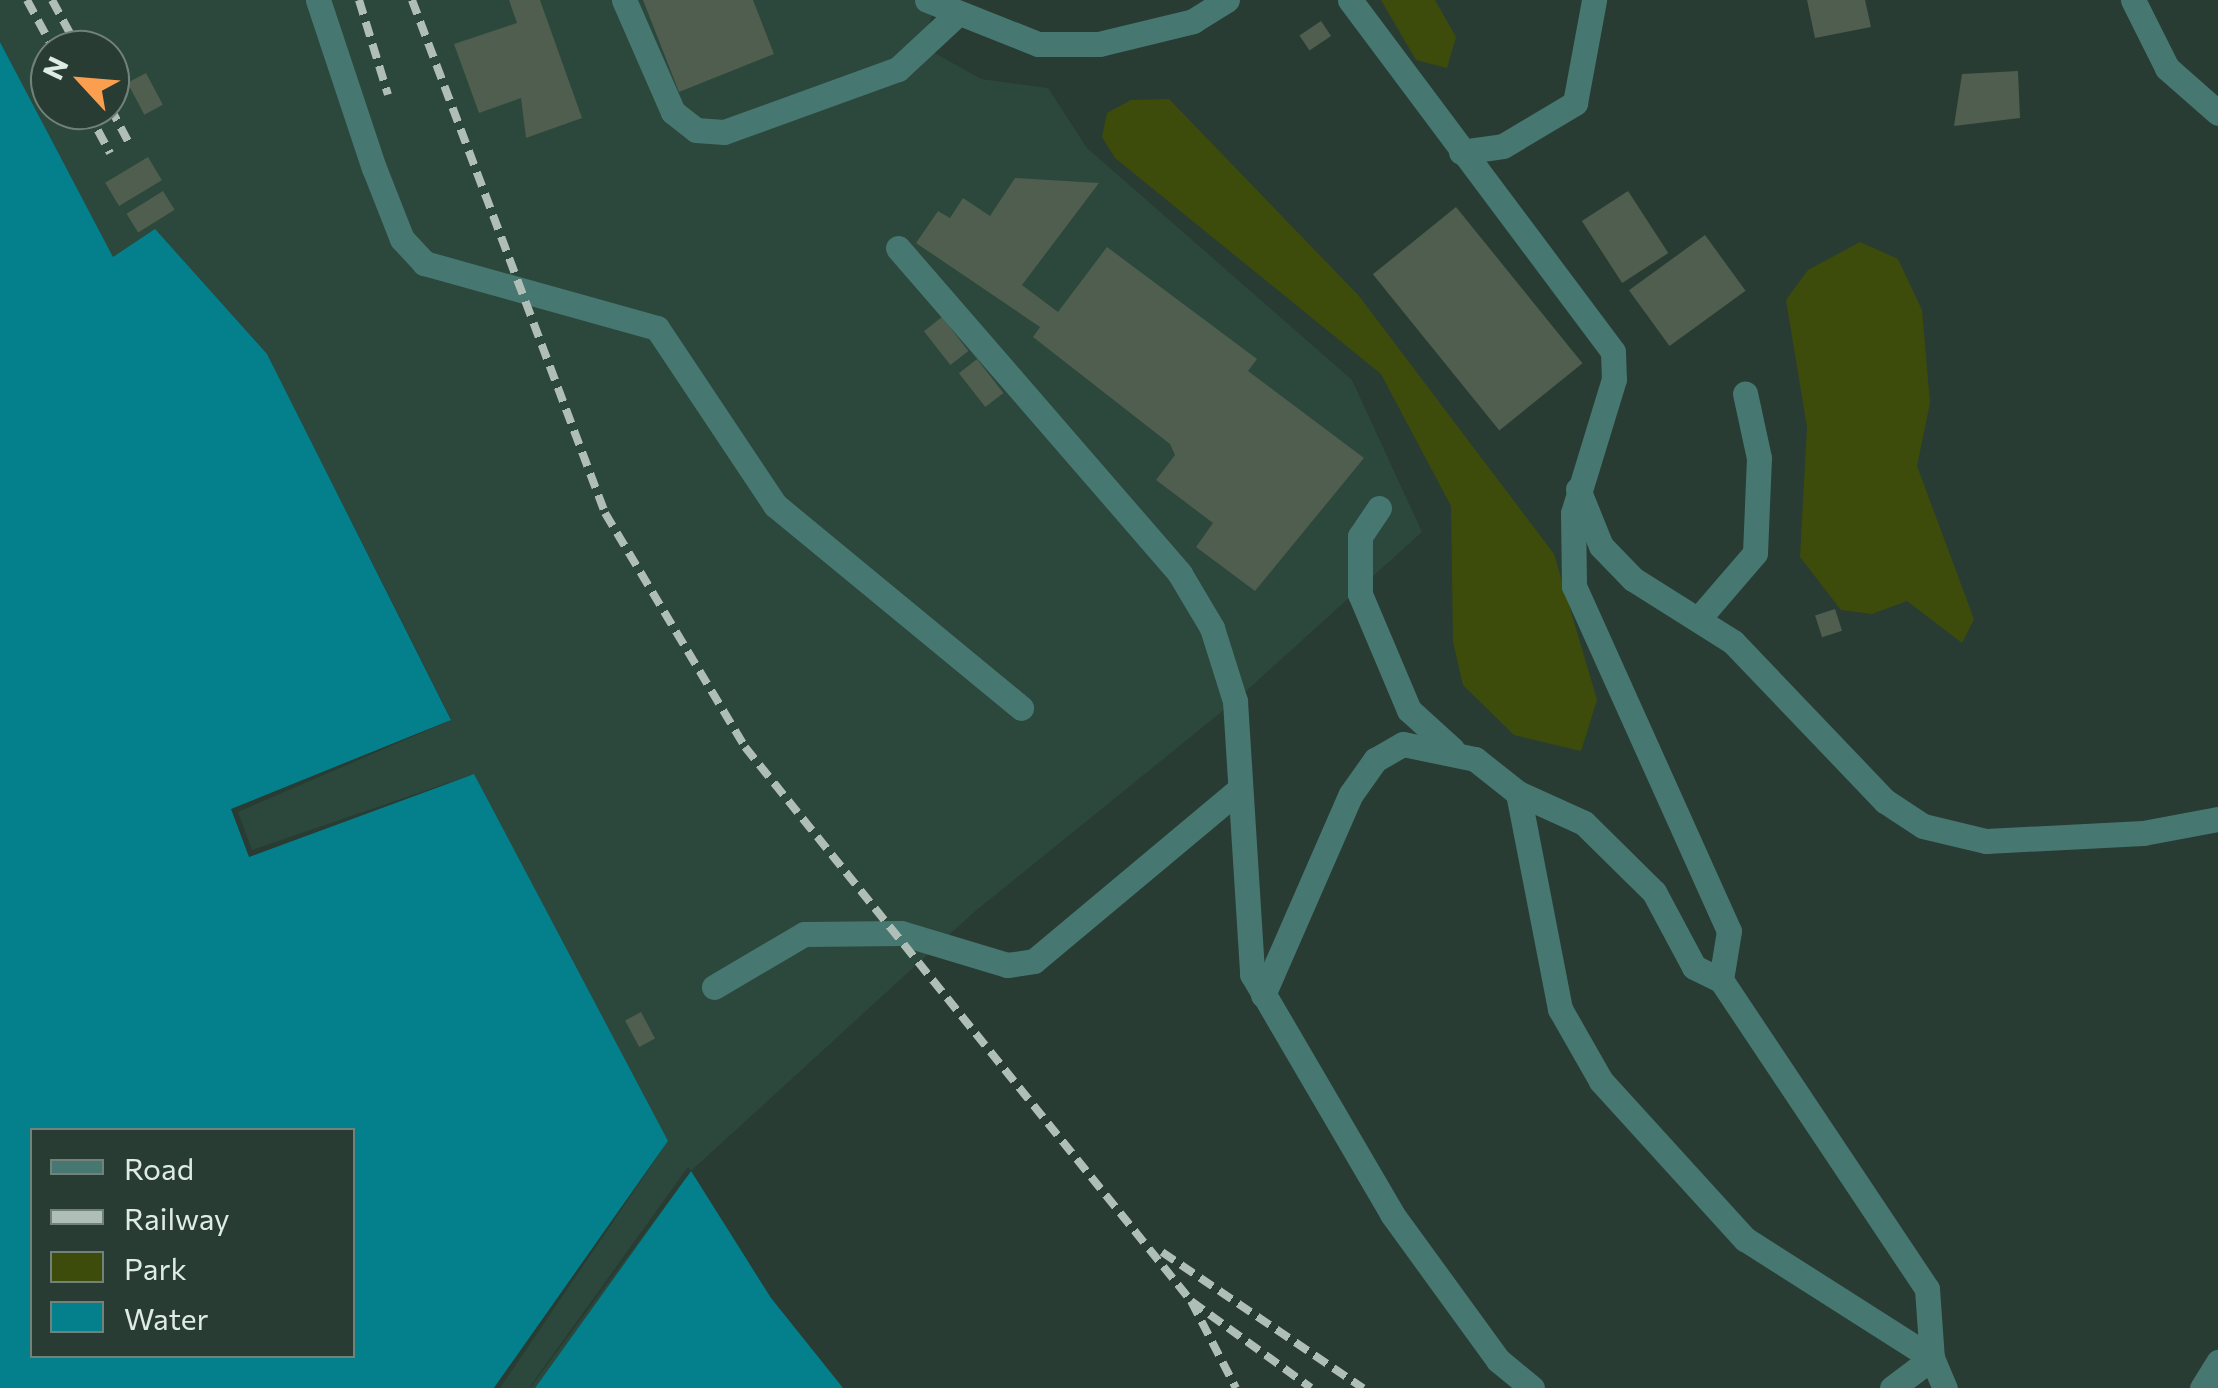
<!DOCTYPE html>
<style>
body{margin:0}
#map{position:relative;width:2218px;height:1388px;overflow:hidden;background:#283c33;font-family:Commissioner,sans-serif}
div>[style]{position:absolute}
.built>*{inset:0;background:#2c473b}
.green>*{inset:0;background:#3d4c0b}
.water>*{inset:0;background:#04808d}
.pier>*{inset:0;background:#283c33}
.building>*{inset:0;background:#4f5e4e;transform-origin:0 0}
.minor>*{height:25px;margin:-12.5px;padding:0 12.5px;transform-origin:12.5px;border-radius:12.5px;background:#477771}
.rail>*{height:8px;margin-top:-4px;transform-origin:0;background:repeating-linear-gradient(90deg,#afbeb7 0 15px,transparent 0 23px)}
span{translate:-50% -50%;white-space:nowrap;text-align:center;line-height:1.15;-webkit-text-stroke:8px #283c33;paint-order:stroke}
.legend{position:absolute;left:30px;top:1128px;width:325px;height:230px;box-sizing:border-box;background:#283c33;border:2px solid #71827a;margin:0;padding:12px 18px;list-style:none;font-size:30px;color:#dfebe5}
.legend li{display:flex;align-items:center;gap:20px;height:50px}
.legend b{width:50px;border:2px solid #71827a}
.north{position:absolute;left:30px;top:30px;width:100px;height:100px;box-sizing:border-box;background:#283c33;border:2px solid #71827a;border-radius:50%;rotate:296deg;font-size:28px;font-weight:700;line-height:40px;text-align:center;color:#dfebe5}
.north::after{content:'';display:block;margin:auto;width:35px;height:45px;background:#fa9f50;clip-path:polygon(50% 0,100% 100%,50% 72%,0 100%)}
</style>
<div id="map">
<div class="built">
<i style="clip-path:polygon(evenodd,0 0,935px 0,924px 47px,981px 79px,1048px 88px,1087px 148px,1352px 380px,1422px 532px,1235px 701px,973px 913px,691px 1171px,535px 1388px,494px 1388px,667px 1141px,249px 857px,231px 809px,451px 719px,267px 354px,113px 258px,0 42px,0 0,50px 50px,110px 50px,110px 110px,50px 110px,50px 50px)"></i>
</div>
<div class="green">
<i style="clip-path:polygon(1381px 0,1435px 0,1456px 37px,1447px 68px,1416px 60px)"></i>
<i style="clip-path:polygon(1169px 99px,1359px 296px,1554px 554px,1597px 700px,1581px 751px,1514px 735px,1463px 685px,1453px 642px,1451px 506px,1381px 374px,1115px 158px,1102px 137px,1107px 113px,1131px 100px)"></i>
<i style="clip-path:polygon(1860px 242px,1898px 259px,1922px 310px,1930px 403px,1917px 466px,1974px 619px,1962px 643px,1907px 601px,1872px 614px,1841px 610px,1800px 557px,1807px 427px,1786px 300px,1808px 270px)"></i>
</div>
<div class="water">
<i style="clip-path:polygon(evenodd,0 42px,113px 257px,155px 229px,267px 354px,451px 720px,232px 809px,250px 856px,474px 774px,668px 1141px,494px 1388px,0 1388px,0 42px,32px 1130px,352px 1130px,352px 1356px,32px 1356px,32px 1130px)"></i>
<i style="clip-path:polygon(691px 1171px,771px 1298px,843px 1388px,535px 1388px)"></i>
</div>
<div class="pier">
<i style="clip-path:polygon(451px 720px,238px 812px,252px 850px,474px 774px,249px 857px,231px 809px)"></i>
<i style="clip-path:polygon(668px 1141px,500px 1388px,494px 1388px)"></i>
<i style="clip-path:polygon(688px 1167px,691px 1171px,530px 1388px,531px 1385px)"></i>
</div>
<div class="building">
<i style="clip-path:polygon(509px 0,540px 0,582px 118px,526px 138px,521px 98px,479px 113px,454px 44px,517px 23px)"></i>
<i style="clip-path:polygon(643px 0,753px 0,774px 54px,679px 92px)"></i>
<i style="clip-path:polygon(1807px 0,1865px 0,1871px 27px,1815px 38px)"></i>
<i style="left:1321px;top:21px;width:18px;height:26px;rotate:56deg"></i>
<i style="clip-path:polygon(2018px 71px,2020px 118px,1954px 126px,1962px 74px)"></i>
<i style="left:146px;top:73px;width:36px;height:21px;rotate:62deg"></i>
<i style="left:148px;top:157px;width:27px;height:50px;rotate:59deg"></i>
<i style="clip-path:polygon(1015px 178px,1099px 183px,1022px 285px,1058px 312px,1107px 247px,1257px 359px,1248px 371px,1364px 458px,1255px 591px,1196px 547px,1213px 523px,1156px 480px,1175px 455px,1170px 444px,1033px 337px,1040px 327px,916px 243px,938px 211px,950px 218px,963px 198px,990px 216px)"></i>
<i style="left:163px;top:191px;width:22px;height:43px;rotate:58deg"></i>
<i style="left:1628px;top:191px;width:74px;height:55px;rotate:57deg"></i>
<i style="left:1456px;top:207px;width:201px;height:107px;rotate:51deg"></i>
<i style="left:1705px;top:235px;width:69px;height:94px;rotate:54deg"></i>
<i style="left:942px;top:317px;width:43px;height:23px;rotate:52deg"></i>
<i style="left:977px;top:359px;width:43px;height:23px;rotate:52deg"></i>
<i style="left:1835px;top:609px;width:23px;height:21px;rotate:72deg"></i>
<i style="left:641px;top:1012px;width:30px;height:18px;rotate:62deg"></i>
</div>
<div class="minor">
<i style="left:318px;top:0;width:177px;rotate:71.6deg"></i>
<i style="left:374px;top:168px;width:76px;rotate:68.5deg"></i>
<i style="left:402px;top:239px;width:33px;rotate:47deg"></i>
<i style="left:424px;top:263px;width:242px;rotate:15.6deg"></i>
<i style="left:657px;top:328px;width:213px;rotate:56.3deg"></i>
<i style="left:775px;top:505px;width:319px;rotate:39.5deg"></i>
<i style="left:624px;top:0;width:122px;rotate:66.4deg"></i>
<i style="left:673px;top:112px;width:29px;rotate:38deg"></i>
<i style="left:696px;top:130px;width:28px;rotate:4deg"></i>
<i style="left:724px;top:132px;width:185px;rotate:-19.9deg"></i>
<i style="left:898px;top:69px;width:76px;rotate:-42.9deg"></i>
<i style="left:927px;top:0;width:119px;rotate:21.6deg"></i>
<i style="left:1038px;top:44px;width:61px"></i>
<i style="left:1099px;top:44px;width:97px;rotate:-13.7deg"></i>
<i style="left:1193px;top:21px;width:40px;rotate:-32deg"></i>
<i style="left:1350px;top:0;width:439px;rotate:53.2deg"></i>
<i style="left:1613px;top:352px;width:27px;rotate:88deg"></i>
<i style="left:1614px;top:379px;width:140px;rotate:107deg"></i>
<i style="left:1573px;top:513px;width:73px;rotate:89.2deg"></i>
<i style="left:1574px;top:586px;width:378px;rotate:65.8deg"></i>
<i style="left:1729px;top:931px;width:50px;rotate:99.3deg"></i>
<i style="left:2133px;top:0;width:76px;rotate:63.4deg"></i>
<i style="left:2167px;top:68px;width:68px;rotate:41.4deg"></i>
<i style="left:1461px;top:152px;width:42px;rotate:-8.1deg"></i>
<i style="left:1503px;top:146px;width:84px;rotate:-30.8deg"></i>
<i style="left:1575px;top:103px;width:105px;rotate:-79.5deg"></i>
<i style="left:898px;top:248px;width:431px;rotate:49.1deg"></i>
<i style="left:1180px;top:574px;width:63px;rotate:59.3deg"></i>
<i style="left:1212px;top:628px;width:77px;rotate:72.5deg"></i>
<i style="left:1235px;top:701px;width:274px;rotate:86.4deg"></i>
<i style="left:1252px;top:974px;width:278px;rotate:59.7deg"></i>
<i style="left:1392px;top:1214px;width:180px;rotate:54deg"></i>
<i style="left:1498px;top:1360px;width:44px;rotate:39.5deg"></i>
<i style="left:1578px;top:489px;width:61px;rotate:68deg"></i>
<i style="left:1601px;top:546px;width:46px;rotate:45.9deg"></i>
<i style="left:1633px;top:579px;width:118px;rotate:32.2deg"></i>
<i style="left:1733px;top:642px;width:220px;rotate:46.3deg"></i>
<i style="left:1885px;top:801px;width:45px;rotate:33.3deg"></i>
<i style="left:1923px;top:826px;width:65px;rotate:13.4deg"></i>
<i style="left:1986px;top:841px;width:157px;rotate:-2.9deg"></i>
<i style="left:2143px;top:833px;width:76px;rotate:-10.6deg"></i>
<i style="left:1379px;top:508px;width:34px;rotate:124deg"></i>
<i style="left:1360px;top:536px;width:58px;rotate:90deg"></i>
<i style="left:1360px;top:594px;width:126px;rotate:67.1deg"></i>
<i style="left:1409px;top:710px;width:58px;rotate:42.2deg"></i>
<i style="left:1700px;top:617px;width:84px;rotate:-49.3deg"></i>
<i style="left:1755px;top:553px;width:95px;rotate:-87.6deg"></i>
<i style="left:1759px;top:458px;width:66px;rotate:-102.2deg"></i>
<i style="left:1518px;top:793px;width:220px;rotate:79deg"></i>
<i style="left:1560px;top:1009px;width:83px;rotate:60.3deg"></i>
<i style="left:1601px;top:1081px;width:214px;rotate:47.7deg"></i>
<i style="left:1745px;top:1239px;width:222px;rotate:32.5deg"></i>
<i style="left:1932px;top:1358px;width:50px;rotate:143.1deg"></i>
<i style="left:714px;top:987px;width:104px;rotate:-30.5deg"></i>
<i style="left:804px;top:934px;width:97px;rotate:-0.6deg"></i>
<i style="left:901px;top:933px;width:111px;rotate:16.8deg"></i>
<i style="left:1007px;top:965px;width:27px;rotate:-8deg"></i>
<i style="left:1034px;top:961px;width:268px;rotate:-39.9deg"></i>
<i style="left:1263px;top:995px;width:219px;rotate:-66.4deg"></i>
<i style="left:1351px;top:794px;width:42px;rotate:-54.8deg"></i>
<i style="left:1375px;top:760px;width:32px;rotate:-30deg"></i>
<i style="left:1403px;top:744px;width:74px;rotate:11.8deg"></i>
<i style="left:1475px;top:759px;width:55px;rotate:38.3deg"></i>
<i style="left:1518px;top:793px;width:72px;rotate:24.4deg"></i>
<i style="left:1584px;top:823px;width:98px;rotate:44.6deg"></i>
<i style="left:1654px;top:892px;width:85px;rotate:61.9deg"></i>
<i style="left:1694px;top:967px;width:30px;rotate:26deg"></i>
<i style="left:1721px;top:980px;width:371px;rotate:56.3deg"></i>
<i style="left:1927px;top:1289px;width:69px;rotate:85.9deg"></i>
<i style="left:1932px;top:1358px;width:33px;rotate:67deg"></i>
<i style="left:2202px;top:1388px;width:31px;rotate:-58deg"></i>
</div>
<div class="rail">
<i style="left:27px;top:0;width:57px;rotate:61.6deg"></i>
<i style="left:52px;top:0;width:57px;rotate:61.6deg"></i>
<i style="left:359px;top:0;width:99px;rotate:73deg"></i>
<i style="left:412px;top:0;width:548px;rotate:69.38deg"></i>
<i style="left:605px;top:513px;width:273px;rotate:59.1deg"></i>
<i style="left:745px;top:747px;width:711px;rotate:51.16deg"></i>
<i style="left:1191px;top:1301px;width:98px;rotate:62.7deg"></i>
<i style="left:110px;top:107px;width:41px;rotate:62.2deg"></i>
<i style="left:87px;top:110px;width:49px;rotate:61.9deg"></i>
<i style="left:1162px;top:1252px;width:243px;rotate:34.1deg"></i>
<i style="left:1191px;top:1301px;width:148px;rotate:35.9deg"></i>
</div>
<ul class="legend">
<li><b style="height:12px;background:#477771"></b>Road</li>
<li><b style="height:12px;background:#afbeb7"></b>Railway</li>
<li><b style="height:28px;background:#3d4c0b"></b>Park</li>
<li><b style="height:28px;background:#04808d"></b>Water</li>
</ul>
<div class="north">N</div>
</div>
